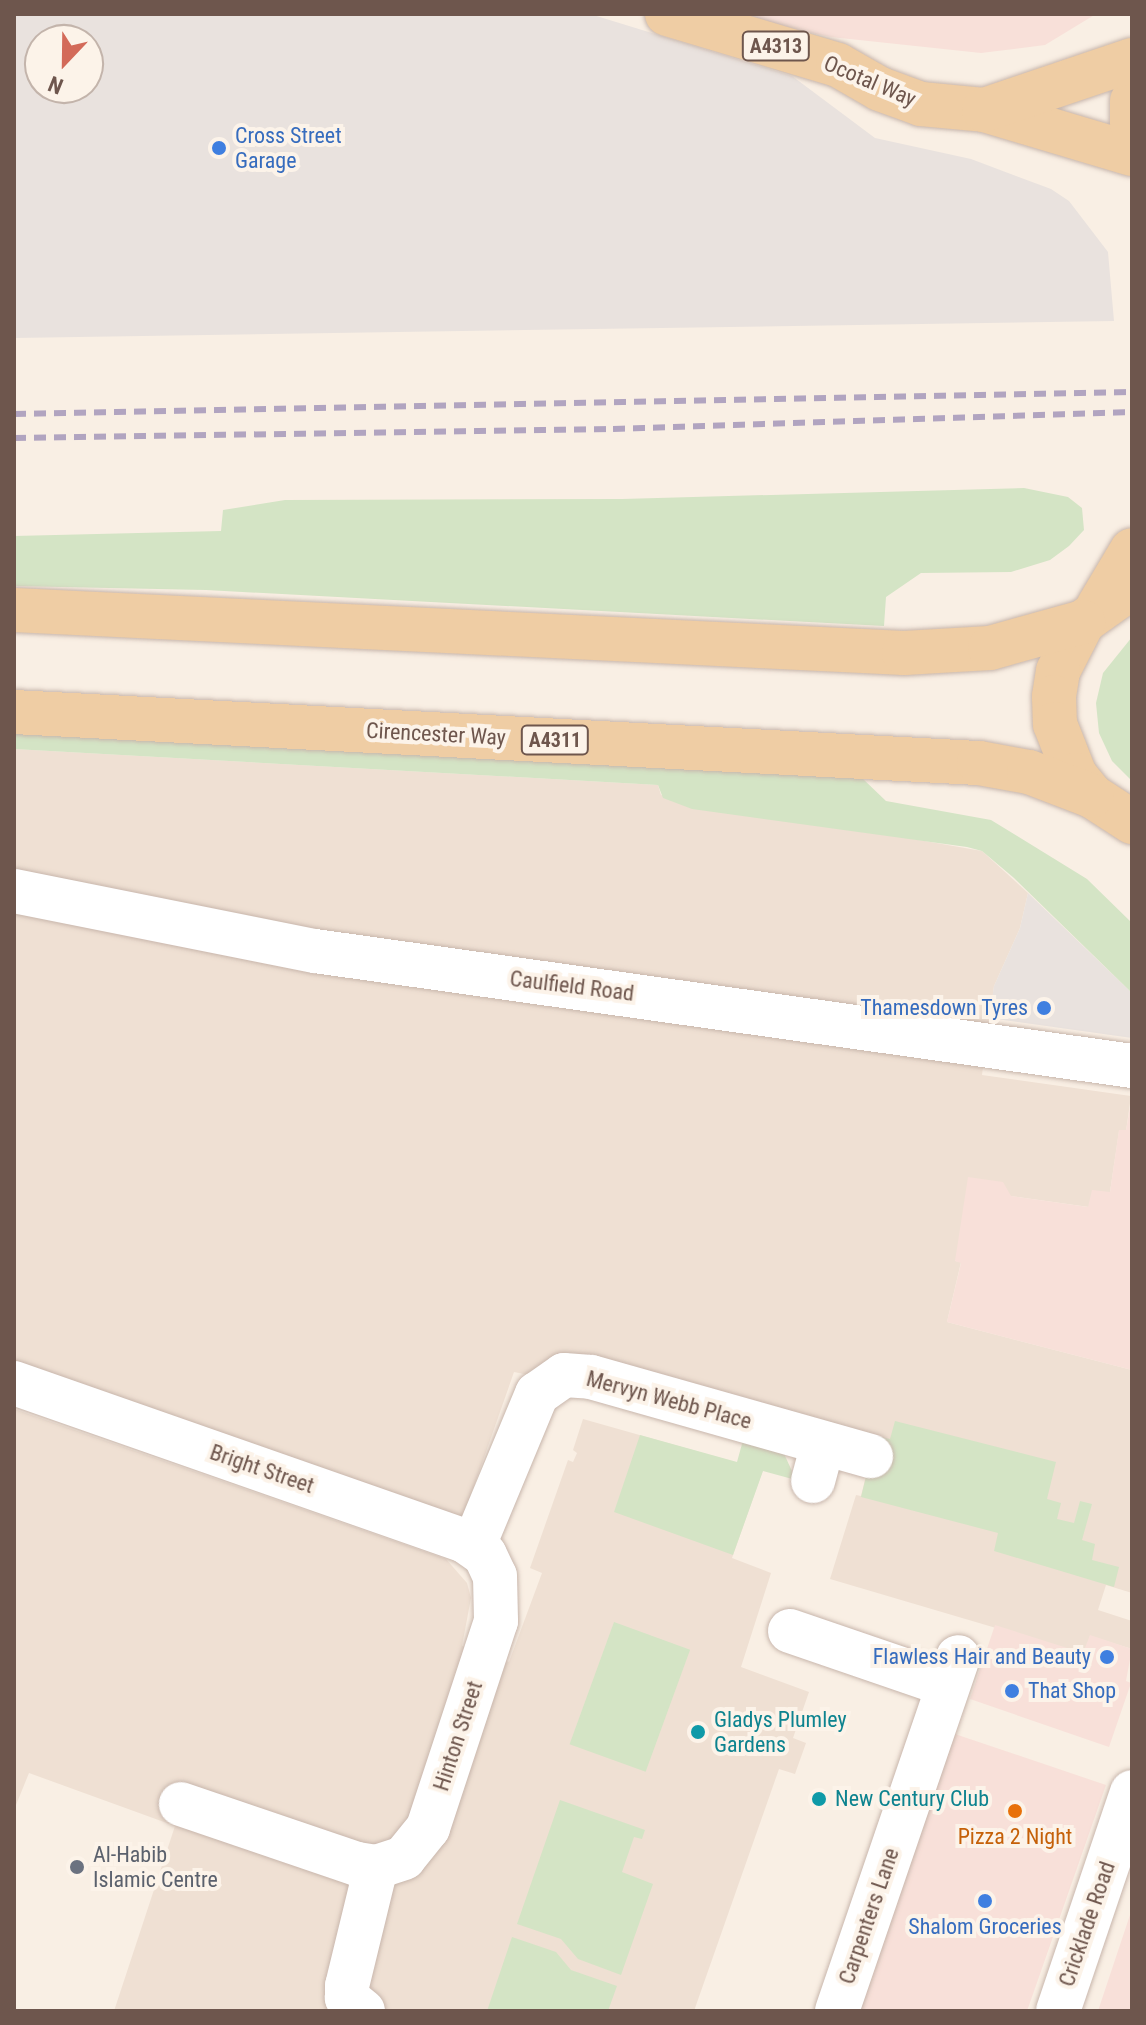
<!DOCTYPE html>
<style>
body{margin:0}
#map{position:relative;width:1146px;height:2025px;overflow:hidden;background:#f9efe4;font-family:"Roboto Condensed",sans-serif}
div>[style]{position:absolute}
.residential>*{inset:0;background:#efe0d3}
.commercial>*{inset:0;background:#f8e0d9}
.industrial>*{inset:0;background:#e9e2de}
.green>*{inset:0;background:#d4e4c5;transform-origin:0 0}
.roads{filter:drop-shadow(0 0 2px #c8b6ac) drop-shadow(0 0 2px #c8b6ac)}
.minor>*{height:44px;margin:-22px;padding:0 22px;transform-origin:22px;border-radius:22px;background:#fff}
.major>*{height:44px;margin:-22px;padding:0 22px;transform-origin:22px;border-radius:22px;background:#efcda4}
.rail>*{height:6px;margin-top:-3px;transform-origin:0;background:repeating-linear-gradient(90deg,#b1a4c0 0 12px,transparent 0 20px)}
.dots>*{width:22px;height:22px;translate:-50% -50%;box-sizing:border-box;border:4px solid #fcf3e9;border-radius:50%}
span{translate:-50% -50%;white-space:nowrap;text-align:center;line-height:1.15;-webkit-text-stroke:8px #fcf3e9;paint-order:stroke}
.shield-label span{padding:2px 6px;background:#fcf3e9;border:2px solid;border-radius:6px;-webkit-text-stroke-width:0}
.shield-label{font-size:20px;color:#6e564d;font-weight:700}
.street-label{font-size:22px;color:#6e564d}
.shop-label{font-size:22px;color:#366cbe}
.left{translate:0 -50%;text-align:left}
.right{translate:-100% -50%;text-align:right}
.culture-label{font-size:22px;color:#0d838f}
.food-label{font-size:22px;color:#c56008}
.worship-label{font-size:22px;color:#5b616d}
.frame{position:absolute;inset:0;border:16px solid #6e564d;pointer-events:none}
.north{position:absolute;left:24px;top:24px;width:80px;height:80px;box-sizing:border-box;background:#fcf3e9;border:2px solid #c3b4ab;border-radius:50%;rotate:202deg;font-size:22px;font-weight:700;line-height:32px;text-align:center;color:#6e564d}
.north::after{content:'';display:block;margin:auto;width:28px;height:36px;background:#d36a59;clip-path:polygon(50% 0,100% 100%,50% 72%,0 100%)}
</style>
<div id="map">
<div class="residential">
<i style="clip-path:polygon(14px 749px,658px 785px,661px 795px,982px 851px,1028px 893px,1020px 928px,994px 986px,982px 1075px,1131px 1096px,1126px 1131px,1119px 1131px,1110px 1192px,1089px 1207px,1010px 1196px,955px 1261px,961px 1262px,947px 1322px,1132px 1370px,1132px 1593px,1106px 1585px,1098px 1610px,1132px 1621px,1132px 1649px,1090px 1636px,1084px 1654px,830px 1579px,856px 1495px,861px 1496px,874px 1443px,514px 1372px,462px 1520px,14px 1365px)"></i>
<i style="clip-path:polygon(14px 1409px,446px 1559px,467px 1583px,471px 1598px,462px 1646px,509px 1662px,542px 1573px,530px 1568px,568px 1460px,573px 1462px,577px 1453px,573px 1450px,583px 1419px,763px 1470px,732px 1558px,771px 1573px,741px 1667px,809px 1692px,793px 1738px,806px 1743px,795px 1774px,779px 1769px,694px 2011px,114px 2011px,175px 1826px,29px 1773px,14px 1810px)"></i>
</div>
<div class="commercial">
<i style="clip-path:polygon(719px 14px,1096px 14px,1045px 45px,981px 53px,831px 37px)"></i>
<i style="clip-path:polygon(1132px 1096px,1132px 1370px,947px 1322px,961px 1263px,955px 1261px,968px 1177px,1003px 1182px,1011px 1196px,1088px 1207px,1092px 1190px,1110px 1192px,1119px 1130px,1126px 1130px)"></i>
<i style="clip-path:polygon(995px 1625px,1083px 1653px,1090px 1635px,1132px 1649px,1126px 1681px,1131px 1683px,1109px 1747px,970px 1699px)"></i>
<i style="clip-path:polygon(949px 1732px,1106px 1785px,1027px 2011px,851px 2011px)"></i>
<i style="clip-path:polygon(1132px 1909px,1132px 2011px,1098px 2011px)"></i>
</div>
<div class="industrial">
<i style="clip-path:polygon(evenodd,14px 14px,590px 14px,792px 76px,875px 138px,971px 159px,1051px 189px,1069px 201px,1108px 252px,1114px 321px,14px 338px,14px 14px,40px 40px,88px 40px,88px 88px,40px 88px,40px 40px)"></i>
<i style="clip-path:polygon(1028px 893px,1132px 993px,1132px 1038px,989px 1018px,994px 986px,1020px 928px)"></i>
</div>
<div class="green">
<i style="clip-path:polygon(1024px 488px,1068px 497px,1082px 508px,1084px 530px,1069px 546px,1050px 560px,1011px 572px,921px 573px,886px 597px,884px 626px,206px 590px,14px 586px,14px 536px,221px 531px,223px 510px,285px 500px,622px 499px)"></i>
<i style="clip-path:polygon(1132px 637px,1132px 781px,1112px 761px,1099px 733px,1096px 703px,1103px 673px)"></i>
<i style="clip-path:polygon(14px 732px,862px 778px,886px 801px,991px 820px,1087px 879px,1132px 923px,1132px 993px,1014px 878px,982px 851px,967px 847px,692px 809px,663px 798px,658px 785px,14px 749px)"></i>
<i style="clip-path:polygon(895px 1421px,1056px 1462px,1047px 1499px,1061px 1503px,1057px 1519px,1074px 1523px,1080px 1501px,1092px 1504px,1082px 1540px,1095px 1544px,1092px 1560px,1119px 1567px,1114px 1587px,994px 1551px,998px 1533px,861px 1497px,876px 1436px,890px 1439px)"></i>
<i style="clip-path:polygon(745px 1433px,781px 1447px,796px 1480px,763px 1471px,733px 1555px,614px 1512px,640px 1435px,737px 1462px)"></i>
<i style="left:614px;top:1622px;width:81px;height:130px;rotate:20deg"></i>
<i style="clip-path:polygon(560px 1800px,645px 1830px,642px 1839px,634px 1837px,622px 1872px,653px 1884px,621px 1975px,578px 1959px,561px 1939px,517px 1924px)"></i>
<i style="clip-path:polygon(512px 1937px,556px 1952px,571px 1970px,617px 1986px,608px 2011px,487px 2011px)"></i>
</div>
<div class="roads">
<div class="minor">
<i style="left:14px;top:891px;width:307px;rotate:11.3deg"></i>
<i style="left:315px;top:951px;width:825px;rotate:8.01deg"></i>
<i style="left:14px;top:1383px;width:478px;rotate:19.3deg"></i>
<i style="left:465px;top:1541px;width:24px;rotate:35deg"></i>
<i style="left:485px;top:1555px;width:23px;rotate:65deg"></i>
<i style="left:495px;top:1576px;width:45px;rotate:88.7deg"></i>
<i style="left:496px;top:1621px;width:218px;rotate:108.2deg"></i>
<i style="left:428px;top:1828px;width:38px;rotate:129deg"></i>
<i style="left:404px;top:1858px;width:29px;rotate:162deg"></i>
<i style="left:376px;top:1867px;width:19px;rotate:-171deg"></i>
<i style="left:357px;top:1864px;width:186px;rotate:-161.2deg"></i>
<i style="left:813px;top:1481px;width:39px;rotate:-75deg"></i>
<i style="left:474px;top:1545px;width:164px;rotate:-67.4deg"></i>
<i style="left:537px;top:1394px;width:33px;rotate:-35deg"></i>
<i style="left:564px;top:1375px;width:27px;rotate:4deg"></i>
<i style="left:591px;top:1377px;width:291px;rotate:15.8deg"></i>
<i style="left:790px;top:1631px;width:167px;rotate:18.9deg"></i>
<i style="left:363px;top:2011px;width:21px;rotate:-141deg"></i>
<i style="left:347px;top:1998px;width:12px;rotate:-90deg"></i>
<i style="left:347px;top:1986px;width:122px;rotate:-76.3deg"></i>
<i style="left:837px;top:2011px;width:374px;rotate:-71.1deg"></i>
<i style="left:1058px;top:2011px;width:231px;rotate:-71.3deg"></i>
</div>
<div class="major">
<i style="left:667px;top:14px;width:178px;rotate:16.6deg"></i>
<i style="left:838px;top:65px;width:48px;rotate:29.7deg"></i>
<i style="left:880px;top:89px;width:44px;rotate:20.1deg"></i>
<i style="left:921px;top:104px;width:63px;rotate:5.4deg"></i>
<i style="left:984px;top:110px;width:154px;rotate:16.6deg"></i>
<i style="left:1132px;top:101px;width:23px;rotate:90deg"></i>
<i style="left:984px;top:110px;width:156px;rotate:-18.7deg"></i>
<i style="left:1132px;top:587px;width:60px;rotate:144.5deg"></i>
<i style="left:1083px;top:622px;width:55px;rotate:117deg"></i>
<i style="left:1058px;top:671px;width:26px;rotate:99deg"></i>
<i style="left:1054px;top:697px;width:27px;rotate:88deg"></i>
<i style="left:1055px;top:724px;width:55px;rotate:68.6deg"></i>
<i style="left:1075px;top:775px;width:27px;rotate:51deg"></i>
<i style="left:1092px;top:796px;width:48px;rotate:33deg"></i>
<i style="left:1098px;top:607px;width:66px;rotate:-59.2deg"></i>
<i style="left:14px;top:610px;width:891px;rotate:2.77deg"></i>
<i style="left:904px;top:653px;width:86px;rotate:-3.3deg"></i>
<i style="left:990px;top:648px;width:97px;rotate:-15.6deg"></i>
<i style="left:14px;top:712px;width:966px;rotate:3.03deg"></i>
<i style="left:979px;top:763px;width:51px;rotate:10.2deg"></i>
<i style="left:1029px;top:772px;width:67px;rotate:20.9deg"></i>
</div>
</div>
<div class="rail">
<i style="left:14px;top:414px;width:1118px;rotate:-1.13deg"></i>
<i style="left:14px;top:438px;width:599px;rotate:-0.86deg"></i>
<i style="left:613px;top:429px;width:519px;rotate:-1.88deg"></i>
</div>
<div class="dots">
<i style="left:219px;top:148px;background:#3f7fe0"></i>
<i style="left:1044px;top:1008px;background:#3f7fe0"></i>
<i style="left:1107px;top:1657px;background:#3f7fe0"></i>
<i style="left:1012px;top:1691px;background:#3f7fe0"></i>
<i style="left:698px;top:1732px;background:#0f9aa8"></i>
<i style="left:819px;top:1799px;background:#0f9aa8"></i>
<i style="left:1015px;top:1811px;background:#e8710a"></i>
<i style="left:77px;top:1867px;background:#6b7280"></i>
<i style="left:985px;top:1901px;background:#3f7fe0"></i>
</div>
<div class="shield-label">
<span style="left:776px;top:46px">A4313</span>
<span style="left:555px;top:740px">A4311</span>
</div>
<div class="street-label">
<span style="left:870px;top:81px;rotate:23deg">Ocotal Way</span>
<span style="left:436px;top:734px;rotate:3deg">Cirencester Way</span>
<span style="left:572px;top:986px;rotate:7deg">Caulfield Road</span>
<span style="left:669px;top:1400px;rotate:15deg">Mervyn Webb Place</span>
<span style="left:262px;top:1469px;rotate:19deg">Bright Street</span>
<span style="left:458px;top:1736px;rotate:-72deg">Hinton Street</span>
<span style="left:869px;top:1916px;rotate:-71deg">Carpenters Lane</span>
<span style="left:1087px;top:1924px;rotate:-71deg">Cricklade Road</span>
</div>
<div class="shop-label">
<span class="left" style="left:235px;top:148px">Cross Street<br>Garage</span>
<span class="right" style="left:1028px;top:1008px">Thamesdown Tyres</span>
<span class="right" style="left:1091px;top:1657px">Flawless Hair and Beauty</span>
<span class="left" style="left:1028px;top:1691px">That Shop</span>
<span style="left:985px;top:1927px">Shalom Groceries</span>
</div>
<div class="culture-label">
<span class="left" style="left:714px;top:1732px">Gladys Plumley<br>Gardens</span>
<span class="left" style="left:835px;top:1799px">New Century Club</span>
</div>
<div class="food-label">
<span style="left:1015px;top:1837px">Pizza 2 Night</span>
</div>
<div class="worship-label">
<span class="left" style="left:93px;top:1867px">Al-Habib<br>Islamic Centre</span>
</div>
<div class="frame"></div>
<div class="north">N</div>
</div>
